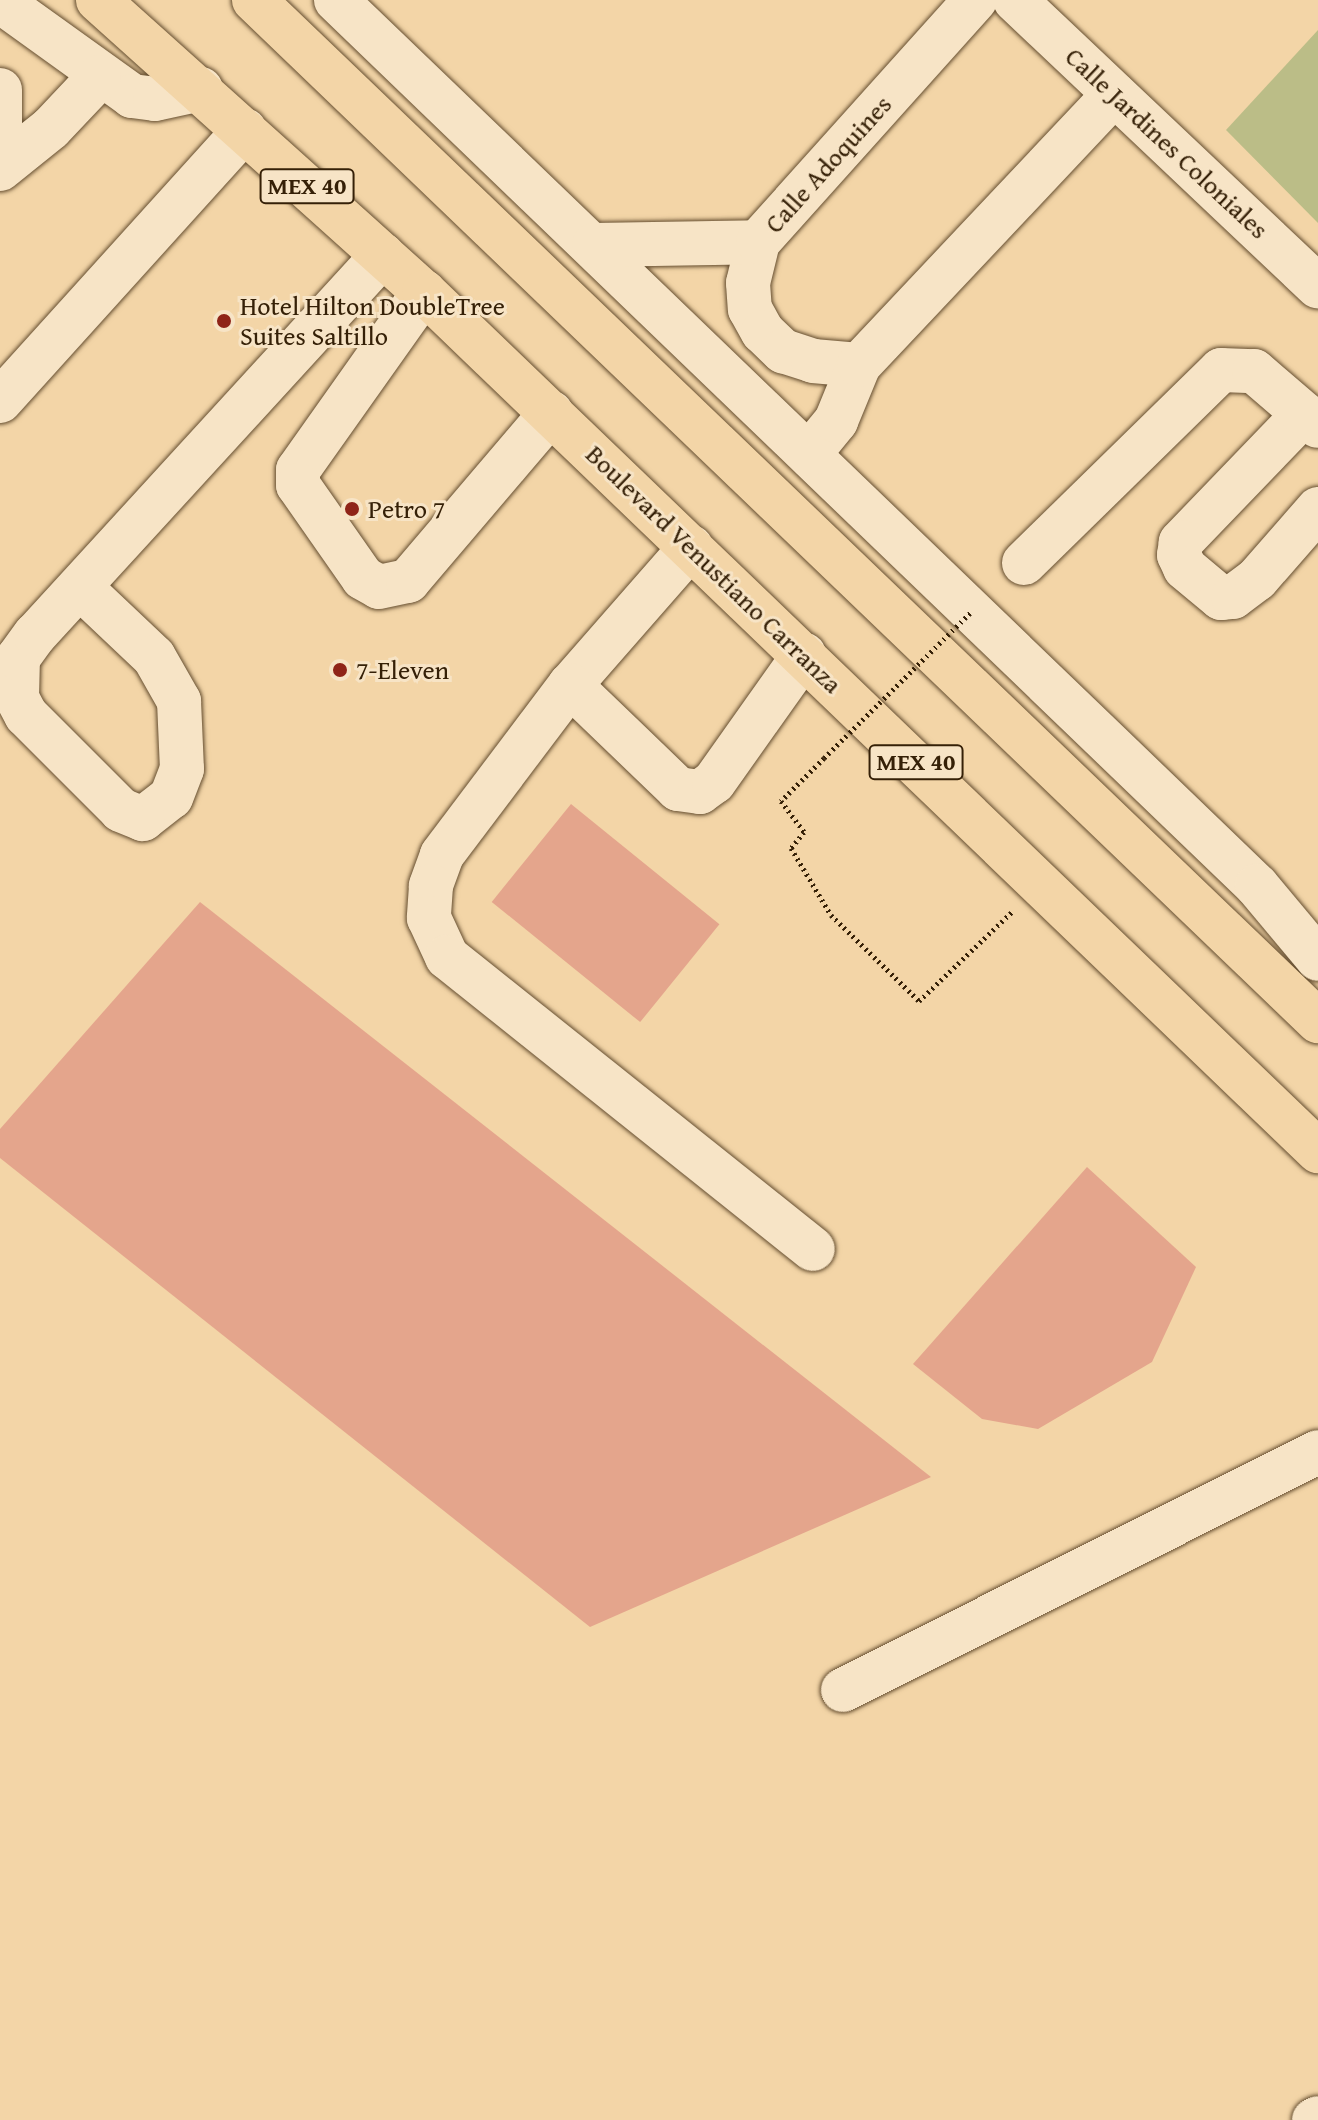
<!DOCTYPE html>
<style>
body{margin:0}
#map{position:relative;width:1318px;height:2120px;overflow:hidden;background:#f3d5a7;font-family:"Gentium Book Plus",serif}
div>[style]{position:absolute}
.green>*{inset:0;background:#bbbd87}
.building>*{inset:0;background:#e4a58c;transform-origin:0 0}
.path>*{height:5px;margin-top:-2.5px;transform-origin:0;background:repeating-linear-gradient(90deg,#352007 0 2px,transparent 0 6px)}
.roads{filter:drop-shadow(0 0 2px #644d2f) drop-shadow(0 0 2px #644d2f)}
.minor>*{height:44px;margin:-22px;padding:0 22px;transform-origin:22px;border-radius:22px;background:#f7e4c6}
.highway>*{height:44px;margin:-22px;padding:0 22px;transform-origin:22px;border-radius:22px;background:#f3d5a7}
.path-bridge>*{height:5px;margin-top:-2.5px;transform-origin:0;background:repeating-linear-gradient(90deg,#352007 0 2px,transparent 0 6px)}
.dots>*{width:22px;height:22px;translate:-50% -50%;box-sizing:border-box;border:4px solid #f7e4c6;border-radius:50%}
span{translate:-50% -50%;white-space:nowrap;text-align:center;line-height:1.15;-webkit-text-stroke:6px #f7e4c6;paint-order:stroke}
.shield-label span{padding:2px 6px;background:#f7e4c6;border:2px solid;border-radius:6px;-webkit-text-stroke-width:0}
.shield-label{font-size:24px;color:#352007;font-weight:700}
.street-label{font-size:26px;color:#352007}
.poi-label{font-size:26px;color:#352007}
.left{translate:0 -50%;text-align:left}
</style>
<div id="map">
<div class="green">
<i style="clip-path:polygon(1318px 30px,1318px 223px,1226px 130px)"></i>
</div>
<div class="building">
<i style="left:571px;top:804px;width:191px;height:126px;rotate:39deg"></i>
<i style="clip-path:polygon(200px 902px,931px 1477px,590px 1627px,0 1158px,0 1129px)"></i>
<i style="clip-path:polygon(1087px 1167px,1196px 1267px,1152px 1362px,1038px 1429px,982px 1419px,913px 1364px)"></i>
</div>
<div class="path">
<i style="left:824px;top:758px;width:61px;rotate:135deg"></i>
<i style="left:781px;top:801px;width:39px;rotate:53deg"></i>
<i style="left:804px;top:832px;width:21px;rotate:129deg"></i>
<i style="left:791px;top:848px;width:78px;rotate:59.2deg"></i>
<i style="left:831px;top:915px;width:123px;rotate:44.3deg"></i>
<i style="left:919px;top:1001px;width:130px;rotate:-43.8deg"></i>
</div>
<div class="roads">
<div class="minor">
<i style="left:336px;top:0;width:1278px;rotate:43.89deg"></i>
<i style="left:1257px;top:886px;width:95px;rotate:50.1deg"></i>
<i style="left:1015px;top:0;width:417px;rotate:43.4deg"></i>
<i style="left:0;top:1px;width:163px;rotate:35.7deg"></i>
<i style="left:132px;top:96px;width:23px;rotate:7deg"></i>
<i style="left:155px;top:99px;width:47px;rotate:-12.3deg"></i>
<i style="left:0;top:90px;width:56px;rotate:90deg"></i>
<i style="left:0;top:169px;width:65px;rotate:-38.8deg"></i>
<i style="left:51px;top:128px;width:70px;rotate:-46.7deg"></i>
<i style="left:758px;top:242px;width:42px;rotate:103.7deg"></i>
<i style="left:748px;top:283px;width:26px;rotate:86deg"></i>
<i style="left:750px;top:309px;width:26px;rotate:61deg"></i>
<i style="left:763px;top:332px;width:28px;rotate:44deg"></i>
<i style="left:783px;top:351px;width:32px;rotate:18deg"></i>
<i style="left:813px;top:361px;width:46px;rotate:5deg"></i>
<i style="left:594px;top:245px;width:164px;rotate:-1deg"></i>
<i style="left:758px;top:242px;width:325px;rotate:-48.1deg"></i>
<i style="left:424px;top:292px;width:218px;rotate:125.3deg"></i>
<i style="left:298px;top:470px;width:15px;rotate:90deg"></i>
<i style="left:298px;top:485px;width:113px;rotate:55deg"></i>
<i style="left:363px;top:578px;width:18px;rotate:29deg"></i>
<i style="left:379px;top:587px;width:30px;rotate:-12deg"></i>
<i style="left:408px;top:581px;width:221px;rotate:-49.6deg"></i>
<i style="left:0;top:401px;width:365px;rotate:-47.9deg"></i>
<i style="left:1304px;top:414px;width:178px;rotate:133.9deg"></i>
<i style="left:1181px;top:542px;width:13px;rotate:99deg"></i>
<i style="left:1179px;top:555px;width:14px;rotate:65deg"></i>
<i style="left:1185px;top:568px;width:47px;rotate:39.8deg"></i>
<i style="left:1221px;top:598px;width:12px;rotate:-5deg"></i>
<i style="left:1233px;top:597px;width:30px;rotate:-37deg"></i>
<i style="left:1257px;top:579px;width:93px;rotate:-48.9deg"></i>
<i style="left:809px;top:454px;width:43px;rotate:-50.7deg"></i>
<i style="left:836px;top:421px;width:61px;rotate:-67.7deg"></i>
<i style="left:859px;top:365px;width:372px;rotate:-46.7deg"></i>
<i style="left:691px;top:547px;width:184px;rotate:131.2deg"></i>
<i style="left:570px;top:685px;width:213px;rotate:127deg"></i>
<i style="left:442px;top:855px;width:33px;rotate:110deg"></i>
<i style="left:431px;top:886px;width:32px;rotate:94deg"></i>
<i style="left:429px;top:918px;width:43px;rotate:65.2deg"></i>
<i style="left:447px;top:957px;width:468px;rotate:38.6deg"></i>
<i style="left:1024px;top:563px;width:276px;rotate:-44.4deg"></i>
<i style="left:1221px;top:370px;width:33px;rotate:2deg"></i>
<i style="left:1254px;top:371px;width:84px;rotate:40.7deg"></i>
<i style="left:81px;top:588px;width:100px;rotate:43.4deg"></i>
<i style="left:154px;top:657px;width:51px;rotate:60.4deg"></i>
<i style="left:179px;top:701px;width:68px;rotate:87.5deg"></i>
<i style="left:182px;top:769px;width:30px;rotate:111deg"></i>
<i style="left:171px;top:797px;width:36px;rotate:142deg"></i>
<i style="left:143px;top:819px;width:24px;rotate:-158deg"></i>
<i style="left:121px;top:810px;width:134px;rotate:-135deg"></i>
<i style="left:26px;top:715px;width:19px;rotate:-118deg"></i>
<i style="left:17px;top:698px;width:40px;rotate:-88.6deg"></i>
<i style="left:18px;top:658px;width:29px;rotate:-54deg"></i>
<i style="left:35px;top:635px;width:515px;rotate:-47.52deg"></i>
<i style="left:570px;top:685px;width:150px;rotate:43.9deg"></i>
<i style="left:678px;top:789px;width:22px;rotate:8deg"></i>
<i style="left:700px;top:792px;width:17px;rotate:-36deg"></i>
<i style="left:714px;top:782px;width:156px;rotate:-54.7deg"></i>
<i style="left:843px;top:1690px;width:531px;rotate:-26.61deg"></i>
<i style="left:1314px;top:2120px;width:4px;rotate:-27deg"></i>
</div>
<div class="highway">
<i style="left:98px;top:0;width:438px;rotate:41.9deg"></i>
<i style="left:424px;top:292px;width:1240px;rotate:43.86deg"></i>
<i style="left:254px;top:0;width:1475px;rotate:43.82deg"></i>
</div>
</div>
<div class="path-bridge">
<i style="left:824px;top:758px;width:209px;rotate:-44.8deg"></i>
</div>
<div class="dots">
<i style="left:224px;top:321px;background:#8f2418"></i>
<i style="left:352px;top:509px;background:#8f2418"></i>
<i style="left:340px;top:670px;background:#8f2418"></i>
</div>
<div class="shield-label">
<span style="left:307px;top:186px">MEX 40</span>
<span style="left:916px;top:762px">MEX 40</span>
</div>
<div class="street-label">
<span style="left:1167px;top:143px;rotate:43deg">Calle Jardines Coloniales</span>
<span style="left:828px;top:164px;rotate:-48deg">Calle Adoquines</span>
<span style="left:714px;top:569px;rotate:44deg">Boulevard Venustiano Carranza</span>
</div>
<div class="poi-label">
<span class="left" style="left:240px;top:321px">Hotel Hilton DoubleTree<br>Suites Saltillo</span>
<span class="left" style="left:368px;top:509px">Petro 7</span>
<span class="left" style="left:356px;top:670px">7-Eleven</span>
</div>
</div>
